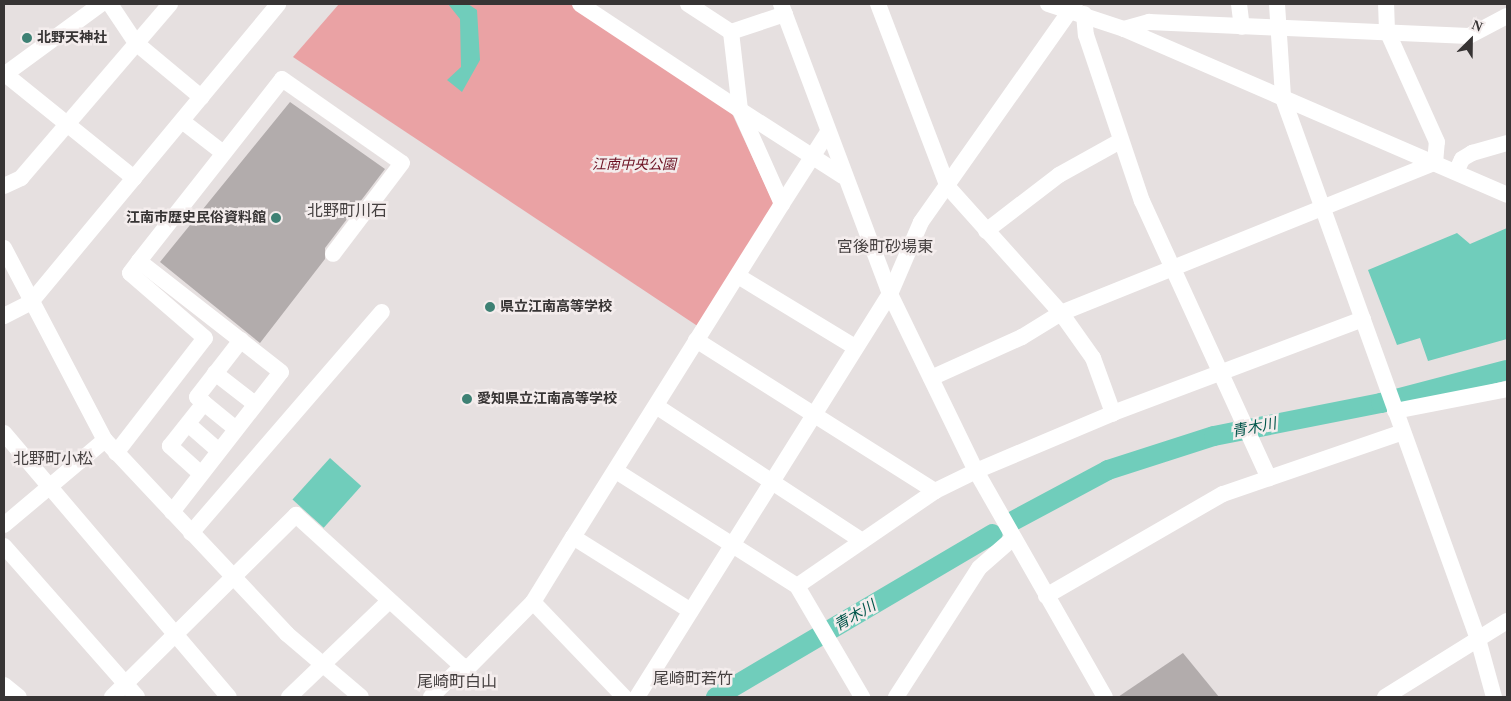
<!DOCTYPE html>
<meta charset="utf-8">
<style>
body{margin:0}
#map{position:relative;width:1511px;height:701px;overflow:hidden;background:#e6e0e0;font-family:"Times New Roman","Noto Sans JP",serif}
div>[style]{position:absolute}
.green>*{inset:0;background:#eaa2a4}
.water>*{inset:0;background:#70cdbb;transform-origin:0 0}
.river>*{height:20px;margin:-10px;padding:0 10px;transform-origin:10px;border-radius:10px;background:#70cdbb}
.building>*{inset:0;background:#b2acac}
.minor>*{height:16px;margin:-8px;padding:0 8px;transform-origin:8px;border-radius:8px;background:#fff}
.dots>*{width:14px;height:14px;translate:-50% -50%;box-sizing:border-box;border:2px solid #f4eded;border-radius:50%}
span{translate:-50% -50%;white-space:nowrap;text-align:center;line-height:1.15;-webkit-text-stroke:5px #f4eded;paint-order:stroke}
.poi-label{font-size:14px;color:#373434;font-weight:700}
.left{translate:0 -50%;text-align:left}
.right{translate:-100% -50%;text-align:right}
.park-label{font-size:14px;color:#6b0f21;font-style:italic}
.water-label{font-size:15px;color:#00554a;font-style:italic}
.quarter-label{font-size:16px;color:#464141}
.frame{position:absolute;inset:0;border:5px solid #373434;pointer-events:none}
.north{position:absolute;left:1446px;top:15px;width:50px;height:50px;-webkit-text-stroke:4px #f4eded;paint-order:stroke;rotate:23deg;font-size:14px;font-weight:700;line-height:20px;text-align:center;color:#373434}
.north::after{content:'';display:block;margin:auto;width:18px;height:22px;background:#373434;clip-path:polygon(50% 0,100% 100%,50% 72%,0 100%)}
</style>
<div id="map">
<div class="green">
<i style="clip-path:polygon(339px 4px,571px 4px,730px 109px,773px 202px,771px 213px,699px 327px,293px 57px)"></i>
</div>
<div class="water">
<i style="clip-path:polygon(448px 4px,468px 4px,477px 10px,480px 60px,462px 92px,447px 80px,461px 67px,460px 19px)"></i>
<i style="clip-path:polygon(1507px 228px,1507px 339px,1428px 361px,1420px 338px,1397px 345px,1368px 270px,1457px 233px,1470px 244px)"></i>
<i style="left:330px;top:458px;width:42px;height:56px;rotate:42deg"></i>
</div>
<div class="river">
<i style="left:1013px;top:521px;width:108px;rotate:-28.2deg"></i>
<i style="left:1108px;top:470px;width:111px;rotate:-17.8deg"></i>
<i style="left:1214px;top:436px;width:170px;rotate:-11.2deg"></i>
<i style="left:1381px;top:403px;width:130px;rotate:-14.7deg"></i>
<i style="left:716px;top:697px;width:321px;rotate:-30.5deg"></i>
</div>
<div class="building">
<i style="clip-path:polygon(290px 102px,385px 169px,325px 248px,325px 259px,260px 343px,160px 262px)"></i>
<i style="clip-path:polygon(1183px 653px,1219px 697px,1118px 697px)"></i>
</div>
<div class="minor">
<i style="left:110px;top:4px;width:47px;rotate:56.3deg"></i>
<i style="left:136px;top:43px;width:85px;rotate:39.7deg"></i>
<i style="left:580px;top:4px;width:192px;rotate:33.5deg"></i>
<i style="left:740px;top:110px;width:103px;rotate:65.9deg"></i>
<i style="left:782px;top:204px;width:393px;rotate:122.1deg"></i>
<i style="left:573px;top:537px;width:139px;rotate:32.1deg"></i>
<i style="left:688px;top:4px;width:51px;rotate:33.1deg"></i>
<i style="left:781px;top:4px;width:310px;rotate:69.4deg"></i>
<i style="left:890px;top:294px;width:197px;rotate:64.1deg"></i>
<i style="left:976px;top:471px;width:260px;rotate:60.3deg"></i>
<i style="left:878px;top:4px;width:196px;rotate:69.1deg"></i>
<i style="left:948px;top:187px;width:169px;rotate:48.1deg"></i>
<i style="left:1061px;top:313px;width:55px;rotate:54.6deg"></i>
<i style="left:1093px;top:358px;width:59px;rotate:70deg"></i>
<i style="left:1048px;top:4px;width:80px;rotate:18.2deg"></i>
<i style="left:1124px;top:29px;width:417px;rotate:23.4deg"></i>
<i style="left:1239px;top:4px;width:23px;rotate:83deg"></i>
<i style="left:1277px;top:4px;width:94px;rotate:86.3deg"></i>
<i style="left:1283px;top:98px;width:575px;rotate:70.18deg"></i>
<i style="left:1478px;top:639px;width:60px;rotate:74.6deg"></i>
<i style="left:785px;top:14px;width:57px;rotate:161.6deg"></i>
<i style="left:731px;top:32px;width:79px;rotate:83.4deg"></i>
<i style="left:740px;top:110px;width:122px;rotate:32.7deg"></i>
<i style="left:1084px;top:14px;width:21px;rotate:85deg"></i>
<i style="left:1086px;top:35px;width:175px;rotate:71.4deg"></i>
<i style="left:1142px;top:201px;width:305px;rotate:65.4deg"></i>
<i style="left:1124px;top:29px;width:26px;rotate:-16deg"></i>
<i style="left:1149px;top:22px;width:320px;rotate:2.5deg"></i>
<i style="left:1469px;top:36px;width:43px;rotate:-27.8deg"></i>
<i style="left:5px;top:74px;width:166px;rotate:38.9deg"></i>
<i style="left:4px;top:75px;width:120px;rotate:-36.2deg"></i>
<i style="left:182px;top:121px;width:51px;rotate:37.8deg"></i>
<i style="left:1456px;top:172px;width:14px;rotate:-65deg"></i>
<i style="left:1462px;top:159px;width:12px;rotate:-31deg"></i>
<i style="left:1472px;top:153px;width:36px;rotate:-16deg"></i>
<i style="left:4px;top:186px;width:19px;rotate:-25deg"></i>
<i style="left:21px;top:178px;width:229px;rotate:-49.4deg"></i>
<i style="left:782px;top:204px;width:85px;rotate:-57.4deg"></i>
<i style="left:986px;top:231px;width:92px;rotate:-37.5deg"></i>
<i style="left:1059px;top:175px;width:70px;rotate:-29.1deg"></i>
<i style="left:4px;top:248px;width:217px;rotate:62.3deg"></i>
<i style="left:105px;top:440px;width:266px;rotate:46.8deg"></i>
<i style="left:287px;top:634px;width:97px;rotate:40.4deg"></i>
<i style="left:738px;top:276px;width:137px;rotate:31.3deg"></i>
<i style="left:4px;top:316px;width:30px;rotate:-27deg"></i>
<i style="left:31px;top:302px;width:387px;rotate:-50.3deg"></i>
<i style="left:696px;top:340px;width:283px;rotate:32.3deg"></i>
<i style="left:215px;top:373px;width:51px;rotate:37.8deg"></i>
<i style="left:931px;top:378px;width:100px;rotate:-24.3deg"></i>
<i style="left:1022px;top:337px;width:46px;rotate:-31.6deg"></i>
<i style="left:1061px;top:313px;width:403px;rotate:-21.9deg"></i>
<i style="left:1435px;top:163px;width:21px;rotate:-85deg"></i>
<i style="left:1437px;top:142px;width:122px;rotate:-114.2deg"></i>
<i style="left:1387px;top:31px;width:27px;rotate:-92deg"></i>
<i style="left:204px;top:403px;width:41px;rotate:39.1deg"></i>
<i style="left:656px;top:406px;width:246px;rotate:33.2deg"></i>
<i style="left:1395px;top:411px;width:114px;rotate:-11.1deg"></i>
<i style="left:188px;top:424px;width:41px;rotate:41.1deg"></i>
<i style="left:4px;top:433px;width:347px;rotate:49.6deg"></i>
<i style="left:116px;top:453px;width:145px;rotate:-52.3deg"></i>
<i style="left:205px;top:338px;width:99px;rotate:-139.1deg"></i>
<i style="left:130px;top:273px;width:15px;rotate:-53deg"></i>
<i style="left:616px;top:471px;width:214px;rotate:32.4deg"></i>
<i style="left:797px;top:586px;width:129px;rotate:59.6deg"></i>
<i style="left:201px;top:474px;width:42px;rotate:-137.9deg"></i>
<i style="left:170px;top:446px;width:55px;rotate:-51.7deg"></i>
<i style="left:204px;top:403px;width:9px;rotate:-139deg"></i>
<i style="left:197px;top:397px;width:72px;rotate:-52.3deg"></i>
<i style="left:172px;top:512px;width:177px;rotate:-52.1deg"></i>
<i style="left:281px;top:372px;width:180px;rotate:-142deg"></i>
<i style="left:139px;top:261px;width:231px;rotate:-51.8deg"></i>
<i style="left:282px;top:79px;width:146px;rotate:35deg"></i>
<i style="left:402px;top:163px;width:114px;rotate:127.2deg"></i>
<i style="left:4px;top:525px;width:132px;rotate:-40.1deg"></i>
<i style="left:191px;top:533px;width:292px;rotate:-49.2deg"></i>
<i style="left:4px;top:546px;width:201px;rotate:48.6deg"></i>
<i style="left:797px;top:586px;width:168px;rotate:-34.5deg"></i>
<i style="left:935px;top:491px;width:46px;rotate:-26deg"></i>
<i style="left:976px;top:471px;width:149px;rotate:-22.9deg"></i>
<i style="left:1113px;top:413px;width:267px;rotate:-20.6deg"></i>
<i style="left:1046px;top:596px;width:204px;rotate:-30deg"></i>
<i style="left:1223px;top:494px;width:190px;rotate:-19deg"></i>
<i style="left:533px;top:602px;width:132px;rotate:46.2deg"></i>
<i style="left:4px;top:685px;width:19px;rotate:39deg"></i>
<i style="left:112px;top:697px;width:259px;rotate:-44.7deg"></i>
<i style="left:296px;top:515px;width:224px;rotate:42.3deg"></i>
<i style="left:289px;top:697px;width:139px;rotate:-43.8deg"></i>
<i style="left:431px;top:697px;width:44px;rotate:-45deg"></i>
<i style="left:462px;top:666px;width:7px;rotate:8deg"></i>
<i style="left:469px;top:667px;width:91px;rotate:-45.4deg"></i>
<i style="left:533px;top:602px;width:76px;rotate:-58.4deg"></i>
<i style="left:637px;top:697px;width:476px;rotate:-57.9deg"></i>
<i style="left:890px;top:294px;width:78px;rotate:-66.7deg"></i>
<i style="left:921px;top:222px;width:267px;rotate:-54.8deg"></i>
<i style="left:896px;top:697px;width:153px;rotate:-57.2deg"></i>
<i style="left:979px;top:568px;width:44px;rotate:-41.3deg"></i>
<i style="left:1385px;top:697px;width:144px;rotate:-31.9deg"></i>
</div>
<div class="dots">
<i style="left:27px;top:38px;background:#3e8174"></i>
<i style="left:276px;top:218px;background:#3e8174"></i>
<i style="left:490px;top:307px;background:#3e8174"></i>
<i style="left:467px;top:399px;background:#3e8174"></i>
</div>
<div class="poi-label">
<span class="left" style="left:37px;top:38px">北野天神社</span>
<span class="right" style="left:266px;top:218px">江南市歴史民俗資料館</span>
<span class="left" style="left:500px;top:307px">県立江南高等学校</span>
<span class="left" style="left:477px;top:399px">愛知県立江南高等学校</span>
</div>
<div class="park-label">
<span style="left:634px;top:165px">江南中央公園</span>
</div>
<div class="water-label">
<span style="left:1254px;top:428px;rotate:-11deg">青木川</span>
<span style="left:855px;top:616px;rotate:-30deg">青木川</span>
</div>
<div class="quarter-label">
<span style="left:347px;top:211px">北野町川石</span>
<span style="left:885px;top:247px">宮後町砂場東</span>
<span style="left:53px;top:459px">北野町小松</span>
<span style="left:693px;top:679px">尾崎町若竹</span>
<span style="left:457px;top:682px">尾崎町白山</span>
</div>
<div class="frame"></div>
<div class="north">N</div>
</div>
